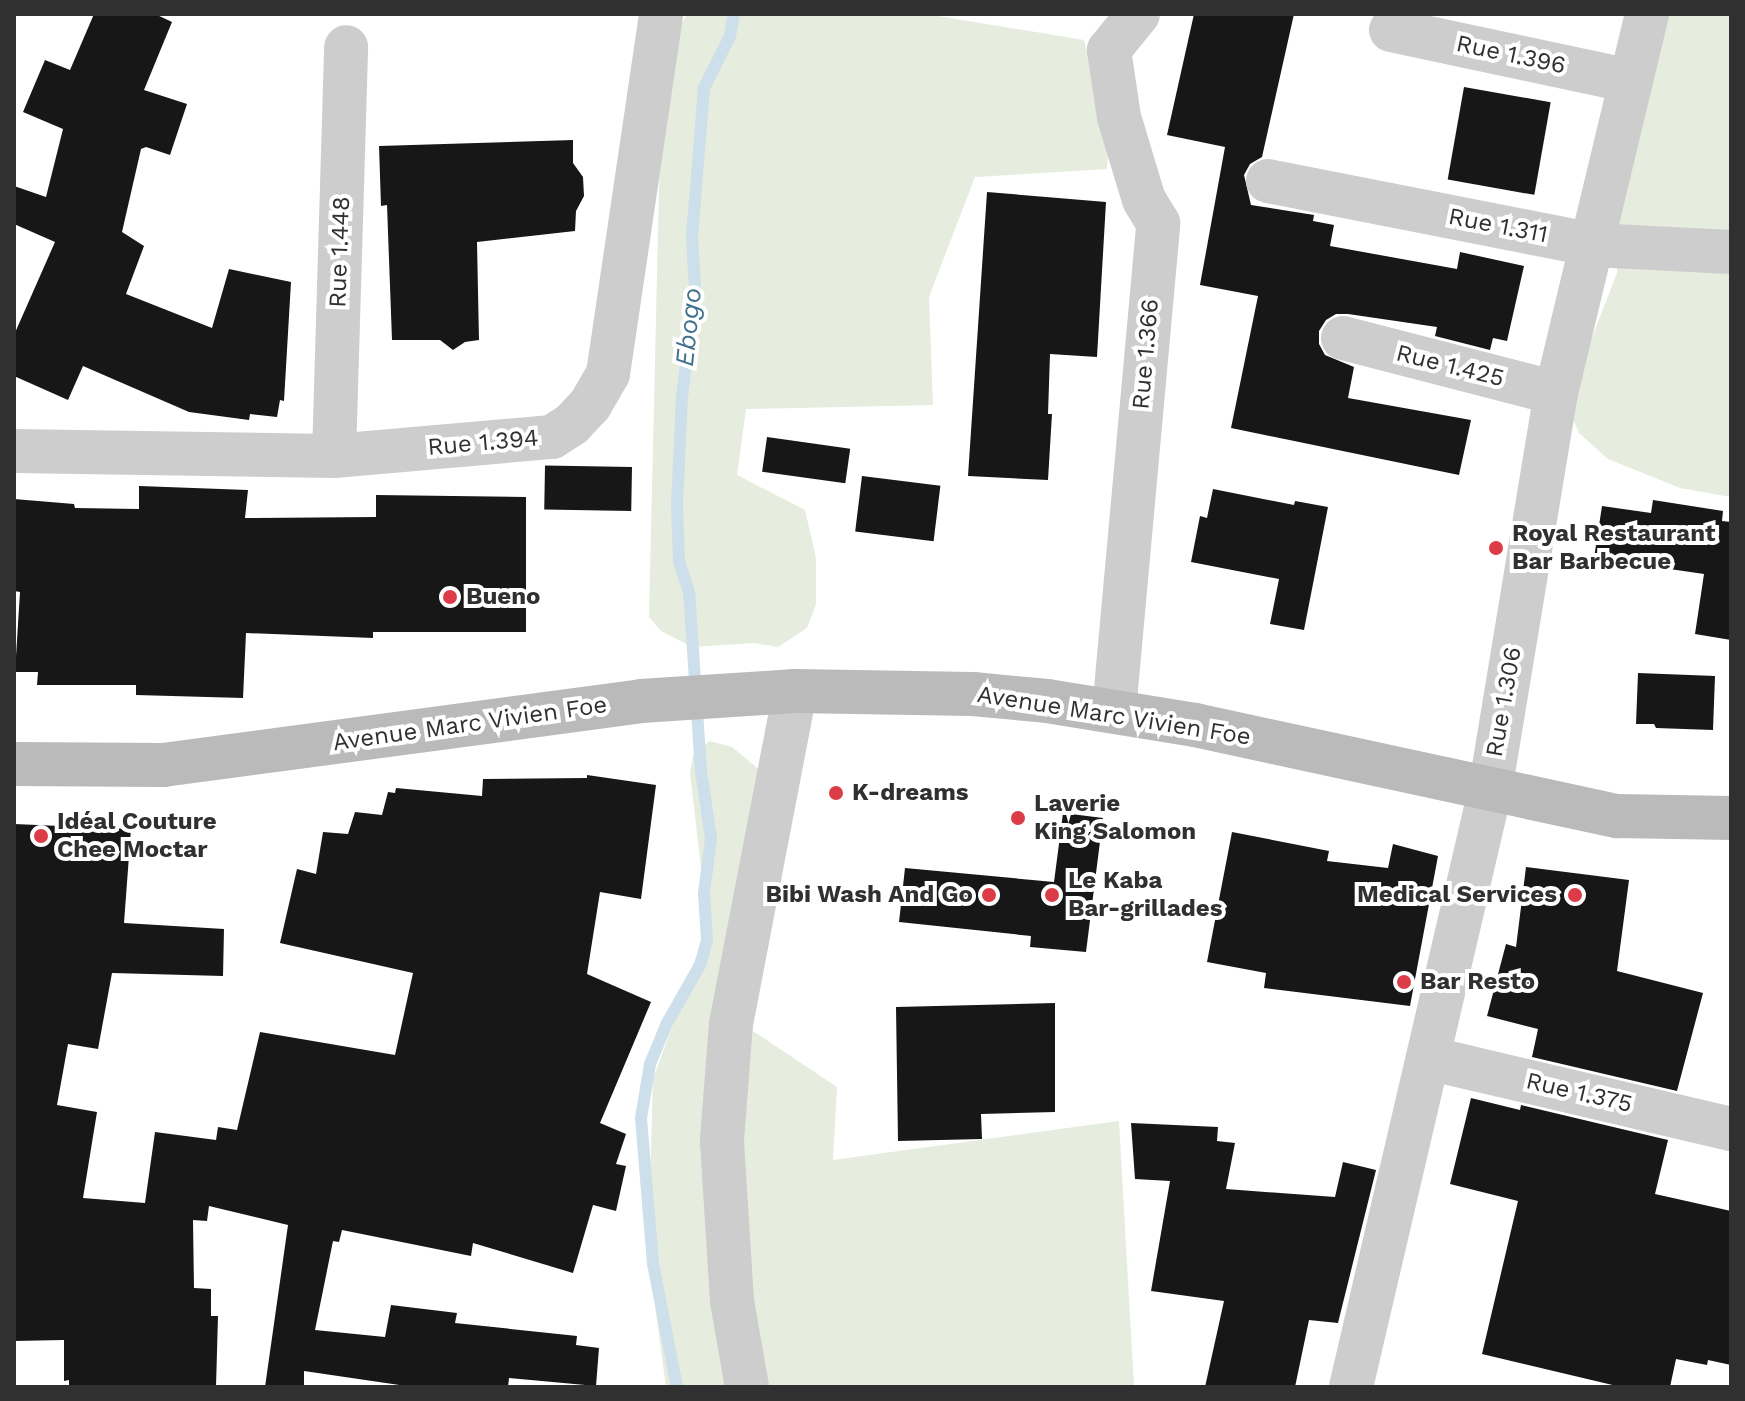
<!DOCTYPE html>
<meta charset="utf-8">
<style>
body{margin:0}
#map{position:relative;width:1745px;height:1401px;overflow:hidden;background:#fff;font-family:"Work Sans",sans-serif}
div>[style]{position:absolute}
.green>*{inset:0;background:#e6ecde}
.stream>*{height:12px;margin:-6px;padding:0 6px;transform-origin:6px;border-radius:6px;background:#ccdfeb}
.building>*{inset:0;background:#171717;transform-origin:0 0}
.street>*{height:44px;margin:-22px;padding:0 22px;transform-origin:22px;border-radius:22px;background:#cdcdcd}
.secondary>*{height:44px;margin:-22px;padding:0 22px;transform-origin:22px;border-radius:22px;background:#bababa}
.dots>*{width:22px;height:22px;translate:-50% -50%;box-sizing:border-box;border:4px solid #fff;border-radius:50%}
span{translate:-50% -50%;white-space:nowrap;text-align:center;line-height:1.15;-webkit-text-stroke:8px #fff;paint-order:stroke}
.street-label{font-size:24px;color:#303030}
.poi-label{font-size:24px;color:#303030;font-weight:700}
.left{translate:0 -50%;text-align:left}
.right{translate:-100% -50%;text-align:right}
.water-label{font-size:26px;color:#41718e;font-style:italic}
.frame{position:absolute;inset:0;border:16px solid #303030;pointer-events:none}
</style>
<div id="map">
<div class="green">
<i style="clip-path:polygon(687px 14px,926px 14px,1084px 40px,1109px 137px,1107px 169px,975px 177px,929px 297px,933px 405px,746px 409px,737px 475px,805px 510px,816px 558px,816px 604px,807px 628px,778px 647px,754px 643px,692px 647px,661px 631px,649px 617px,661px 105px,677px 31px)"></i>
<i style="clip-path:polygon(1666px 14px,1731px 14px,1731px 497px,1680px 488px,1608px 459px,1579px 433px,1571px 415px,1569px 397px,1617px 273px,1615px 186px)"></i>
<i style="clip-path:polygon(710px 741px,732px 747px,761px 771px,741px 940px,753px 1031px,837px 1087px,833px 1160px,1119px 1121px,1134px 1387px,666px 1387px,648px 1254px,653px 1079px,708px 928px,690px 773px,693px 755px)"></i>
</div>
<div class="stream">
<i style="left:677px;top:1387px;width:125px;rotate:-101deg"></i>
<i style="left:653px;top:1264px;width:146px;rotate:-94.7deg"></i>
<i style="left:641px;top:1118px;width:55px;rotate:-80.5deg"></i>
<i style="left:650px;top:1064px;width:44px;rotate:-67.5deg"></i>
<i style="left:667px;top:1023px;width:67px;rotate:-60.4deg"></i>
<i style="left:700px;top:965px;width:26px;rotate:-74deg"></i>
<i style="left:707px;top:940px;width:47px;rotate:-93.7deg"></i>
<i style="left:704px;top:893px;width:55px;rotate:-82.7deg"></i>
<i style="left:711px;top:838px;width:68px;rotate:-98.5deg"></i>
<i style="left:701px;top:771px;width:179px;rotate:-93.8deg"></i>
<i style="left:689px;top:592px;width:32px;rotate:-108deg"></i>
<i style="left:679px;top:562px;width:56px;rotate:-92deg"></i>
<i style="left:677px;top:506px;width:109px;rotate:-87.4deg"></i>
<i style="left:682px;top:397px;width:109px;rotate:-83.1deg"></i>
<i style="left:695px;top:289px;width:52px;rotate:-93.3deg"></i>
<i style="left:692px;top:237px;width:149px;rotate:-85.4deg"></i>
<i style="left:704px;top:88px;width:58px;rotate:-63.4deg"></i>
<i style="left:730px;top:36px;width:22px;rotate:-80deg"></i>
</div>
<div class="building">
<i style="clip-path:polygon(94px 14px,155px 14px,172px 22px,144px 90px,187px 104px,170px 155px,146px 147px,141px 149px,122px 232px,144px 246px,126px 294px,212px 328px,229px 269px,291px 282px,284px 401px,280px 400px,277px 417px,250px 414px,249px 420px,189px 412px,83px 366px,68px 400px,14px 376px,14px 335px,55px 242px,14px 224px,14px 186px,46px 197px,63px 129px,23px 112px,45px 60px,70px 70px)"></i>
<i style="clip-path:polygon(1194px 14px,1294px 14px,1262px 157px,1250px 164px,1244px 175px,1251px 205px,1314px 215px,1313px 221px,1334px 225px,1330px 246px,1457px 269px,1460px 252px,1524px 266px,1507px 341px,1493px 338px,1490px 350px,1435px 336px,1437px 327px,1348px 314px,1336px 314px,1326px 320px,1319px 331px,1319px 344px,1325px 355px,1354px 367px,1348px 398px,1471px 420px,1459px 475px,1231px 428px,1258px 296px,1200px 285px,1225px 147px,1167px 135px)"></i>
<i style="left:1464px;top:87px;width:88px;height:94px;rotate:10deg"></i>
<i style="clip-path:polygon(573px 140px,573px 163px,583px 177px,584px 196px,576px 211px,575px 231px,477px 242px,479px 340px,465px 342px,453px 350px,440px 340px,392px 340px,387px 205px,381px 206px,379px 146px)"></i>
<i style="clip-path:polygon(987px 192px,1106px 202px,1097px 357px,1050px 354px,1048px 414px,1052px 414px,1048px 480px,968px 476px)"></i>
<i style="left:767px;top:437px;width:84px;height:35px;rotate:8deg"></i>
<i style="left:632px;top:467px;width:44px;height:87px;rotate:91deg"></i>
<i style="left:862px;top:476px;width:79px;height:56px;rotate:7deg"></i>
<i style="clip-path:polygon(139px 486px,248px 490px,245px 518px,376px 517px,376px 495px,526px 497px,526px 632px,373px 632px,373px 638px,246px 633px,243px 698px,136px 695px,136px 685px,37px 685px,38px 672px,15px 672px,20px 592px,14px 591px,14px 499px,74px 504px,75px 508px,139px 509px)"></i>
<i style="clip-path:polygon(1213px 489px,1294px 505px,1295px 501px,1328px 507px,1304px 630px,1270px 624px,1279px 579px,1191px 562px,1200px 516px,1207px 518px)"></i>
<i style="clip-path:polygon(1653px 500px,1723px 511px,1722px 521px,1731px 522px,1731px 640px,1695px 634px,1704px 574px,1594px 558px,1602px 506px,1651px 513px)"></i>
<i style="clip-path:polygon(1638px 673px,1715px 676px,1713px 730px,1656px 728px,1654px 724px,1636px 724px)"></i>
<i style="clip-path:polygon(587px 775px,656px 785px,641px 899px,600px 892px,587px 974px,651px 1002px,600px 1123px,626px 1134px,616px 1164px,626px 1166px,616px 1211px,593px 1205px,573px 1273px,473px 1243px,471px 1256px,342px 1230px,339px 1242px,333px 1241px,315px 1330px,385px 1337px,391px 1305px,457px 1313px,455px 1323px,577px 1336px,576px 1345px,599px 1348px,596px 1386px,509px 1378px,508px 1387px,413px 1387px,304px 1371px,304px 1387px,265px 1387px,288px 1225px,209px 1206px,207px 1221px,193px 1220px,194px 1288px,211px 1289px,211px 1316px,218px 1316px,216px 1387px,69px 1387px,69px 1380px,64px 1381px,64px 1340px,14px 1341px,14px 824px,131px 829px,124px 923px,224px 929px,223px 976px,112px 973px,98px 1049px,68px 1044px,57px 1105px,97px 1112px,83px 1198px,145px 1203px,155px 1132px,216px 1140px,218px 1127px,237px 1130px,260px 1032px,395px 1055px,413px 973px,280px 943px,297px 869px,316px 874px,323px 832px,348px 834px,355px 812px,382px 815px,388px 792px,395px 793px,396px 788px,482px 796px,483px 779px,587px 778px)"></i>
<i style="clip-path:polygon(1063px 813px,1103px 818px,1086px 952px,1030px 947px,1031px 936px,899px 922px,905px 868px,1054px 882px)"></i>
<i style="clip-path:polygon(1232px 832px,1329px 851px,1327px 861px,1388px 868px,1393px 844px,1438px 856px,1410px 1006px,1264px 988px,1266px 973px,1207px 962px)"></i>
<i style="clip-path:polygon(1526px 867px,1629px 880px,1617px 971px,1703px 993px,1677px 1091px,1532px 1057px,1538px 1029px,1487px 1016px,1506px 944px,1516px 947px)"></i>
<i style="clip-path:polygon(1055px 1003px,1055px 1112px,981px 1114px,982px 1139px,898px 1141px,896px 1007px)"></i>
<i style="clip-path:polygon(1471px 1098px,1520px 1110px,1521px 1105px,1668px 1140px,1655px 1194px,1731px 1211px,1731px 1365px,1708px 1360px,1707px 1365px,1676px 1359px,1670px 1387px,1621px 1387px,1482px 1354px,1518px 1201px,1450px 1184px)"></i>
<i style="clip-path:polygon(1131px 1123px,1218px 1127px,1217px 1141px,1235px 1143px,1226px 1189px,1335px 1197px,1343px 1162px,1376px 1170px,1338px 1323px,1309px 1320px,1295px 1387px,1205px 1387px,1224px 1301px,1151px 1291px,1170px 1181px,1135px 1179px)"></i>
</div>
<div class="street">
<i style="left:1391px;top:30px;width:245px;rotate:12deg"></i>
<i style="left:1268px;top:181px;width:331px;rotate:11.1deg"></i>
<i style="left:1593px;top:245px;width:138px;rotate:2.9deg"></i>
<i style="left:1343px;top:338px;width:220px;rotate:14.5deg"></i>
<i style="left:14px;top:451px;width:320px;rotate:0.9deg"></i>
<i style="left:334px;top:456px;width:219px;rotate:-5deg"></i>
<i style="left:552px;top:437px;width:24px;rotate:-33deg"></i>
<i style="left:572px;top:424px;width:26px;rotate:-47deg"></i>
<i style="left:590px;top:405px;width:36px;rotate:-60deg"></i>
<i style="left:608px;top:374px;width:364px;rotate:-81.6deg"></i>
<i style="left:334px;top:456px;width:409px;rotate:-88.3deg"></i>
<i style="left:1114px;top:711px;width:490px;rotate:-84.8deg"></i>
<i style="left:1158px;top:223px;width:27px;rotate:-121deg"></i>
<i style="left:1144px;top:200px;width:87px;rotate:-106.8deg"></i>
<i style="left:1119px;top:117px;width:68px;rotate:-98.5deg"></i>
<i style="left:1109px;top:50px;width:46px;rotate:-51.1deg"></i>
<i style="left:1428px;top:1058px;width:311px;rotate:13.2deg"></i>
<i style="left:747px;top:1387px;width:87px;rotate:-99.9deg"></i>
<i style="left:732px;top:1301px;width:161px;rotate:-93.6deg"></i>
<i style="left:722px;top:1140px;width:116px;rotate:-85.6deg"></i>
<i style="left:731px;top:1024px;width:339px;rotate:-79.1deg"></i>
<i style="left:1351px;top:1387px;width:612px;rotate:-76.87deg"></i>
<i style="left:1490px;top:791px;width:403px;rotate:-80.6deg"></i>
<i style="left:1556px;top:393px;width:390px;rotate:-76.5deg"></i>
</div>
<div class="secondary">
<i style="left:14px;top:764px;width:149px;rotate:0.4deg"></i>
<i style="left:163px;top:765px;width:482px;rotate:-7.6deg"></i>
<i style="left:641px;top:701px;width:154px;rotate:-3.7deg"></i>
<i style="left:795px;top:691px;width:178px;rotate:1deg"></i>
<i style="left:973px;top:694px;width:74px;rotate:5.4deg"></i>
<i style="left:1047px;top:701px;width:150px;rotate:9.2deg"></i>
<i style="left:1195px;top:725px;width:432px;rotate:12.2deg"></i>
<i style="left:1617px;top:816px;width:114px;rotate:1deg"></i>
</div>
<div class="dots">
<i style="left:1496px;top:548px;background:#dc3c48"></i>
<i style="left:450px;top:597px;background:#dc3c48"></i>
<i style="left:836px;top:793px;background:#dc3c48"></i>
<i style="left:1018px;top:818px;background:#dc3c48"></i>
<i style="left:41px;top:836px;background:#dc3c48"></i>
<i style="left:989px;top:895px;background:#dc3c48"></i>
<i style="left:1052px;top:895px;background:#dc3c48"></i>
<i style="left:1575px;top:895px;background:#dc3c48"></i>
<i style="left:1404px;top:982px;background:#dc3c48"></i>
</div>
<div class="street-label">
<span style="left:1511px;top:55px;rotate:12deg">Rue 1.396</span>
<span style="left:1498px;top:226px;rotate:11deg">Rue 1.311</span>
<span style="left:340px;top:252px;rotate:-88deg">Rue 1.448</span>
<span style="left:1146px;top:354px;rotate:-85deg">Rue 1.366</span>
<span style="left:1450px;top:366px;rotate:14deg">Rue 1.425</span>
<span style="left:483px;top:443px;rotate:-5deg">Rue 1.394</span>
<span style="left:1504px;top:702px;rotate:-80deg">Rue 1.306</span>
<span style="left:1114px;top:716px;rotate:9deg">Avenue Marc Vivien Foe</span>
<span style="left:470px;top:724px;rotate:-8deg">Avenue Marc Vivien Foe</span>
<span style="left:1579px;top:1093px;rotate:13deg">Rue 1.375</span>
</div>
<div class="poi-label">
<span class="left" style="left:1512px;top:548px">Royal Restaurant<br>Bar Barbecue</span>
<span class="left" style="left:466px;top:597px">Bueno</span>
<span class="left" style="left:852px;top:793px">K-dreams</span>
<span class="left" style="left:1034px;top:818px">Laverie<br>King Salomon</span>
<span class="left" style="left:57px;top:836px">Idéal Couture<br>Chee Moctar</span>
<span class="left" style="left:1068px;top:895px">Le Kaba<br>Bar-grillades</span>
<span class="right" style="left:973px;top:895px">Bibi Wash And Go</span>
<span class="right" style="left:1557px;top:895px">Medical Services</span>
<span class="left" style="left:1420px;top:982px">Bar Resto</span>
</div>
<div class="water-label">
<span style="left:689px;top:327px;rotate:-84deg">Ebogo</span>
</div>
<div class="frame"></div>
</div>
